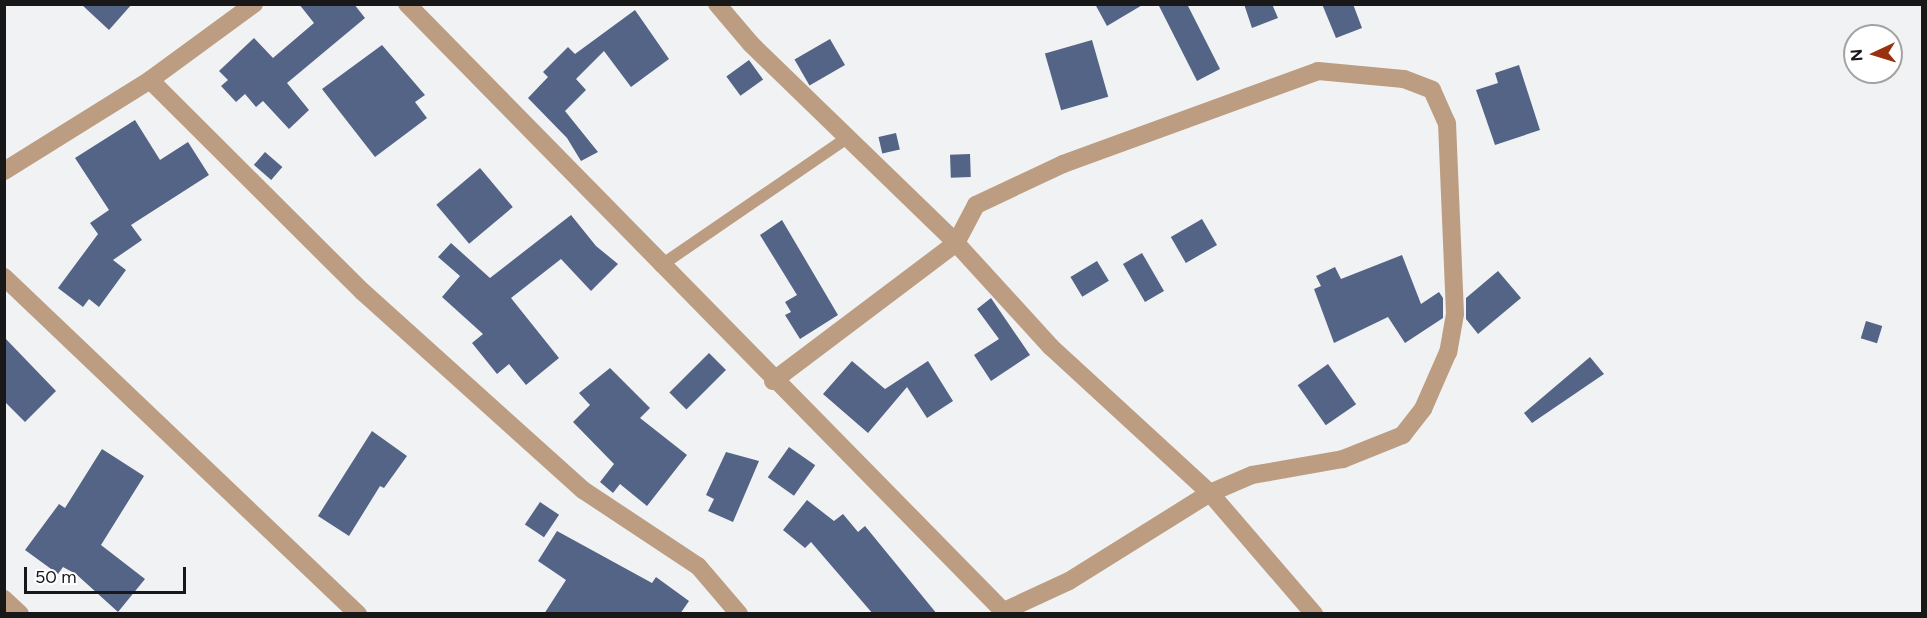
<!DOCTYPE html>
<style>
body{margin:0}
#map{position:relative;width:1927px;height:618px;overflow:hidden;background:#f1f2f3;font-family:Figtree,sans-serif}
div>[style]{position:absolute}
.building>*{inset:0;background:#546487;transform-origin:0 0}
.lane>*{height:12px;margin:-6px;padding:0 6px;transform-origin:6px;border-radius:6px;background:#bc9d81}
.street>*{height:18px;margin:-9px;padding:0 9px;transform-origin:9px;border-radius:9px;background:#bc9d81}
span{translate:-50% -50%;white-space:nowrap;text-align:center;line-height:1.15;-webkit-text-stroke:6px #fff;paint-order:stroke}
.frame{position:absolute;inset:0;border:6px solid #181819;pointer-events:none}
.north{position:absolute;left:1843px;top:24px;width:60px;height:60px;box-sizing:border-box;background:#fff;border:2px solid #a3a3a3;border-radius:50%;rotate:266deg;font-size:16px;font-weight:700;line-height:24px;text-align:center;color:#181819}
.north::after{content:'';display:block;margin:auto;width:21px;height:27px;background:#98310e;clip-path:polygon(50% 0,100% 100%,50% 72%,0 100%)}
.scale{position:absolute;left:24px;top:567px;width:162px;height:27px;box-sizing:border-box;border:3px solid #181819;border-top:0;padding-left:8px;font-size:18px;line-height:21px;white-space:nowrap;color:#181819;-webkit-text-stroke:4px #fff;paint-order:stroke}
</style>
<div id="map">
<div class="building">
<i style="clip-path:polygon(81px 4px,132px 4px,109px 30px)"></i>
<i style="clip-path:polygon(299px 4px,354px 4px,365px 18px,287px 83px,309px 110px,289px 129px,263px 101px,256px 107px,245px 94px,236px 102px,221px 86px,228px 80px,219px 71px,254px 38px,273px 58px,314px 23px)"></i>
<i style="clip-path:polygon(1095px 4px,1144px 4px,1107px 26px)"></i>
<i style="clip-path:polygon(1158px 4px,1187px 4px,1220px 69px,1197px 81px)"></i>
<i style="clip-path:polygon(1244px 4px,1272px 4px,1278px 18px,1252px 28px)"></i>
<i style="clip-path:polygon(1322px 4px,1353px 4px,1362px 28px,1336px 38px)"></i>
<i style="clip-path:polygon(635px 10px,669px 59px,631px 87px,604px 51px,576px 79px,586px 90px,565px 111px,598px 152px,581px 161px,567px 138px,528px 98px,548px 77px,543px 72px,568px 47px,575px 54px)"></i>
<i style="left:830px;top:39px;width:30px;height:41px;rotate:60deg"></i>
<i style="left:1092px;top:40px;width:59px;height:49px;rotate:74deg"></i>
<i style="clip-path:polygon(382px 45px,425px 95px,415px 102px,427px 118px,375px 157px,322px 89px)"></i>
<i style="left:749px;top:60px;width:24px;height:28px;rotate:54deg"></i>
<i style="clip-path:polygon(1519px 65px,1540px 130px,1495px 145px,1476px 90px,1498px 83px,1495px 73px)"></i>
<i style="clip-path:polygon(135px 120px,160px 160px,188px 142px,209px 175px,131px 225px,142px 240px,113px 260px,126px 270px,99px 307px,89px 299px,83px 307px,58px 288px,98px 234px,90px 223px,109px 210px,75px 158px)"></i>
<i style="left:896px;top:133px;width:17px;height:18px;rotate:77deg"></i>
<i style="left:265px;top:152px;width:23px;height:17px;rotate:41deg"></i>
<i style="left:970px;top:154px;width:23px;height:20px;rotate:88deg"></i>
<i style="left:480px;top:168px;width:51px;height:57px;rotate:50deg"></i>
<i style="clip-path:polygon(571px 215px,596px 246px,618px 264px,591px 291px,561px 259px,511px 298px,559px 358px,526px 385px,509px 364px,497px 374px,472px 343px,483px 334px,442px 297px,460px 276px,438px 257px,451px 243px,490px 278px)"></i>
<i style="left:1202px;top:219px;width:30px;height:36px;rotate:60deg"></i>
<i style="clip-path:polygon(782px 220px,838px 315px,800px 339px,785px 315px,791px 312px,785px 302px,797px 295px,760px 235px)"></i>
<i style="left:1142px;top:253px;width:44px;height:22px;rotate:60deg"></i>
<i style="clip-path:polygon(1402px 255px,1421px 304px,1439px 292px,1443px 298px,1443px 318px,1405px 343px,1388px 317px,1334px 343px,1314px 289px,1321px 286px,1316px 276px,1335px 267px,1341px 279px)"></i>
<i style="left:1097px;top:261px;width:23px;height:31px;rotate:59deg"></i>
<i style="clip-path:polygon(1498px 271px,1521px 298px,1478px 334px,1466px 319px,1466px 298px)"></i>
<i style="clip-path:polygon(991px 298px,1030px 355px,991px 381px,974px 355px,999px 339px,977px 309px)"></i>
<i style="left:1866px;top:321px;width:17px;height:18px;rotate:17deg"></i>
<i style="clip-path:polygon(4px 337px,56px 391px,25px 422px,4px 401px)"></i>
<i style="left:709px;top:353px;width:24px;height:56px;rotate:45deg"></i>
<i style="clip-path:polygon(1590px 357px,1604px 374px,1532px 423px,1524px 413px)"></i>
<i style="clip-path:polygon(852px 361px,885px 389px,928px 361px,953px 401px,927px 418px,907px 387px,868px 433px,823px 394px)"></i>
<i style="left:1328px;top:364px;width:49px;height:37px;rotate:55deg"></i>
<i style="clip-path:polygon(610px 368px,650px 408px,640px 418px,687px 455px,647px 506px,620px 484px,613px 493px,600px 482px,614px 464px,573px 422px,590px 405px,579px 393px)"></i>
<i style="clip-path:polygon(372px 431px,407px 456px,384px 488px,380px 486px,349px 536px,318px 516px)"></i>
<i style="left:789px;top:447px;width:32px;height:37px;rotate:35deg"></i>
<i style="clip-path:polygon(102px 449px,144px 476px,101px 545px,145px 579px,118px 612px,76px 574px,63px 567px,58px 574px,25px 550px,59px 504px,65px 508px)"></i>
<i style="clip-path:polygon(726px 452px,759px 461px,733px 522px,708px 511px,714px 499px,706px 495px)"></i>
<i style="clip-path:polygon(807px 500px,834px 521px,843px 514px,858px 532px,865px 526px,937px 614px,873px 614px,811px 542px,805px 548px,783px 530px)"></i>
<i style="left:540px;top:502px;width:23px;height:27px;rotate:34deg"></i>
<i style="clip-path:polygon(557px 531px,652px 583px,656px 577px,689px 601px,680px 614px,544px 614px,566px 580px,538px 561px)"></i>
</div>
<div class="lane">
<i style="left:660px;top:266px;width:227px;rotate:-34.4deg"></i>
</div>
<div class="street">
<i style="left:407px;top:4px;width:855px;rotate:45.52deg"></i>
<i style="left:717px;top:4px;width:52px;rotate:49.6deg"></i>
<i style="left:751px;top:44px;width:286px;rotate:44.1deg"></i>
<i style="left:956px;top:243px;width:141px;rotate:47.6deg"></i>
<i style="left:1051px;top:347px;width:216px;rotate:42.6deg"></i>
<i style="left:1210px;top:493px;width:160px;rotate:49.3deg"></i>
<i style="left:150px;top:80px;width:301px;rotate:44.9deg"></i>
<i style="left:363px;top:292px;width:296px;rotate:42deg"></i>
<i style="left:583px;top:490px;width:138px;rotate:33.5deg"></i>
<i style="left:698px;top:566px;width:63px;rotate:49.5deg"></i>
<i style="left:4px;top:171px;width:172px;rotate:-31.9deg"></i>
<i style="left:150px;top:80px;width:129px;rotate:-36.2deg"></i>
<i style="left:4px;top:277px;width:489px;rotate:43.6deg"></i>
<i style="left:773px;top:381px;width:229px;rotate:-37deg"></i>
<i style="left:956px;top:243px;width:43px;rotate:-62.2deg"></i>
<i style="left:976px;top:205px;width:96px;rotate:-25.2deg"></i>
<i style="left:1063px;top:164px;width:271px;rotate:-20deg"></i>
<i style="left:1318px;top:71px;width:86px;rotate:5.3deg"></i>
<i style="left:1404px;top:79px;width:30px;rotate:21deg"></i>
<i style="left:1432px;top:90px;width:36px;rotate:66deg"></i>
<i style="left:1447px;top:123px;width:191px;rotate:87.6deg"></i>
<i style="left:1455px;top:314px;width:39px;rotate:100deg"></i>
<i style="left:1448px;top:352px;width:62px;rotate:113.7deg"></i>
<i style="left:1423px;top:409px;width:33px;rotate:128deg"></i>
<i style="left:1403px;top:435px;width:65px;rotate:158.2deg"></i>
<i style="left:1343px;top:459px;width:92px;rotate:170deg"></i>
<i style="left:1252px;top:475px;width:46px;rotate:156.8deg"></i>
<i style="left:1210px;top:493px;width:166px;rotate:148deg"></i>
<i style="left:1069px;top:581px;width:72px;rotate:155.2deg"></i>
<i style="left:4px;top:599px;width:22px;rotate:43deg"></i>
</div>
<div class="frame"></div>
<div class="north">N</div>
<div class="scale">50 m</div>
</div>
